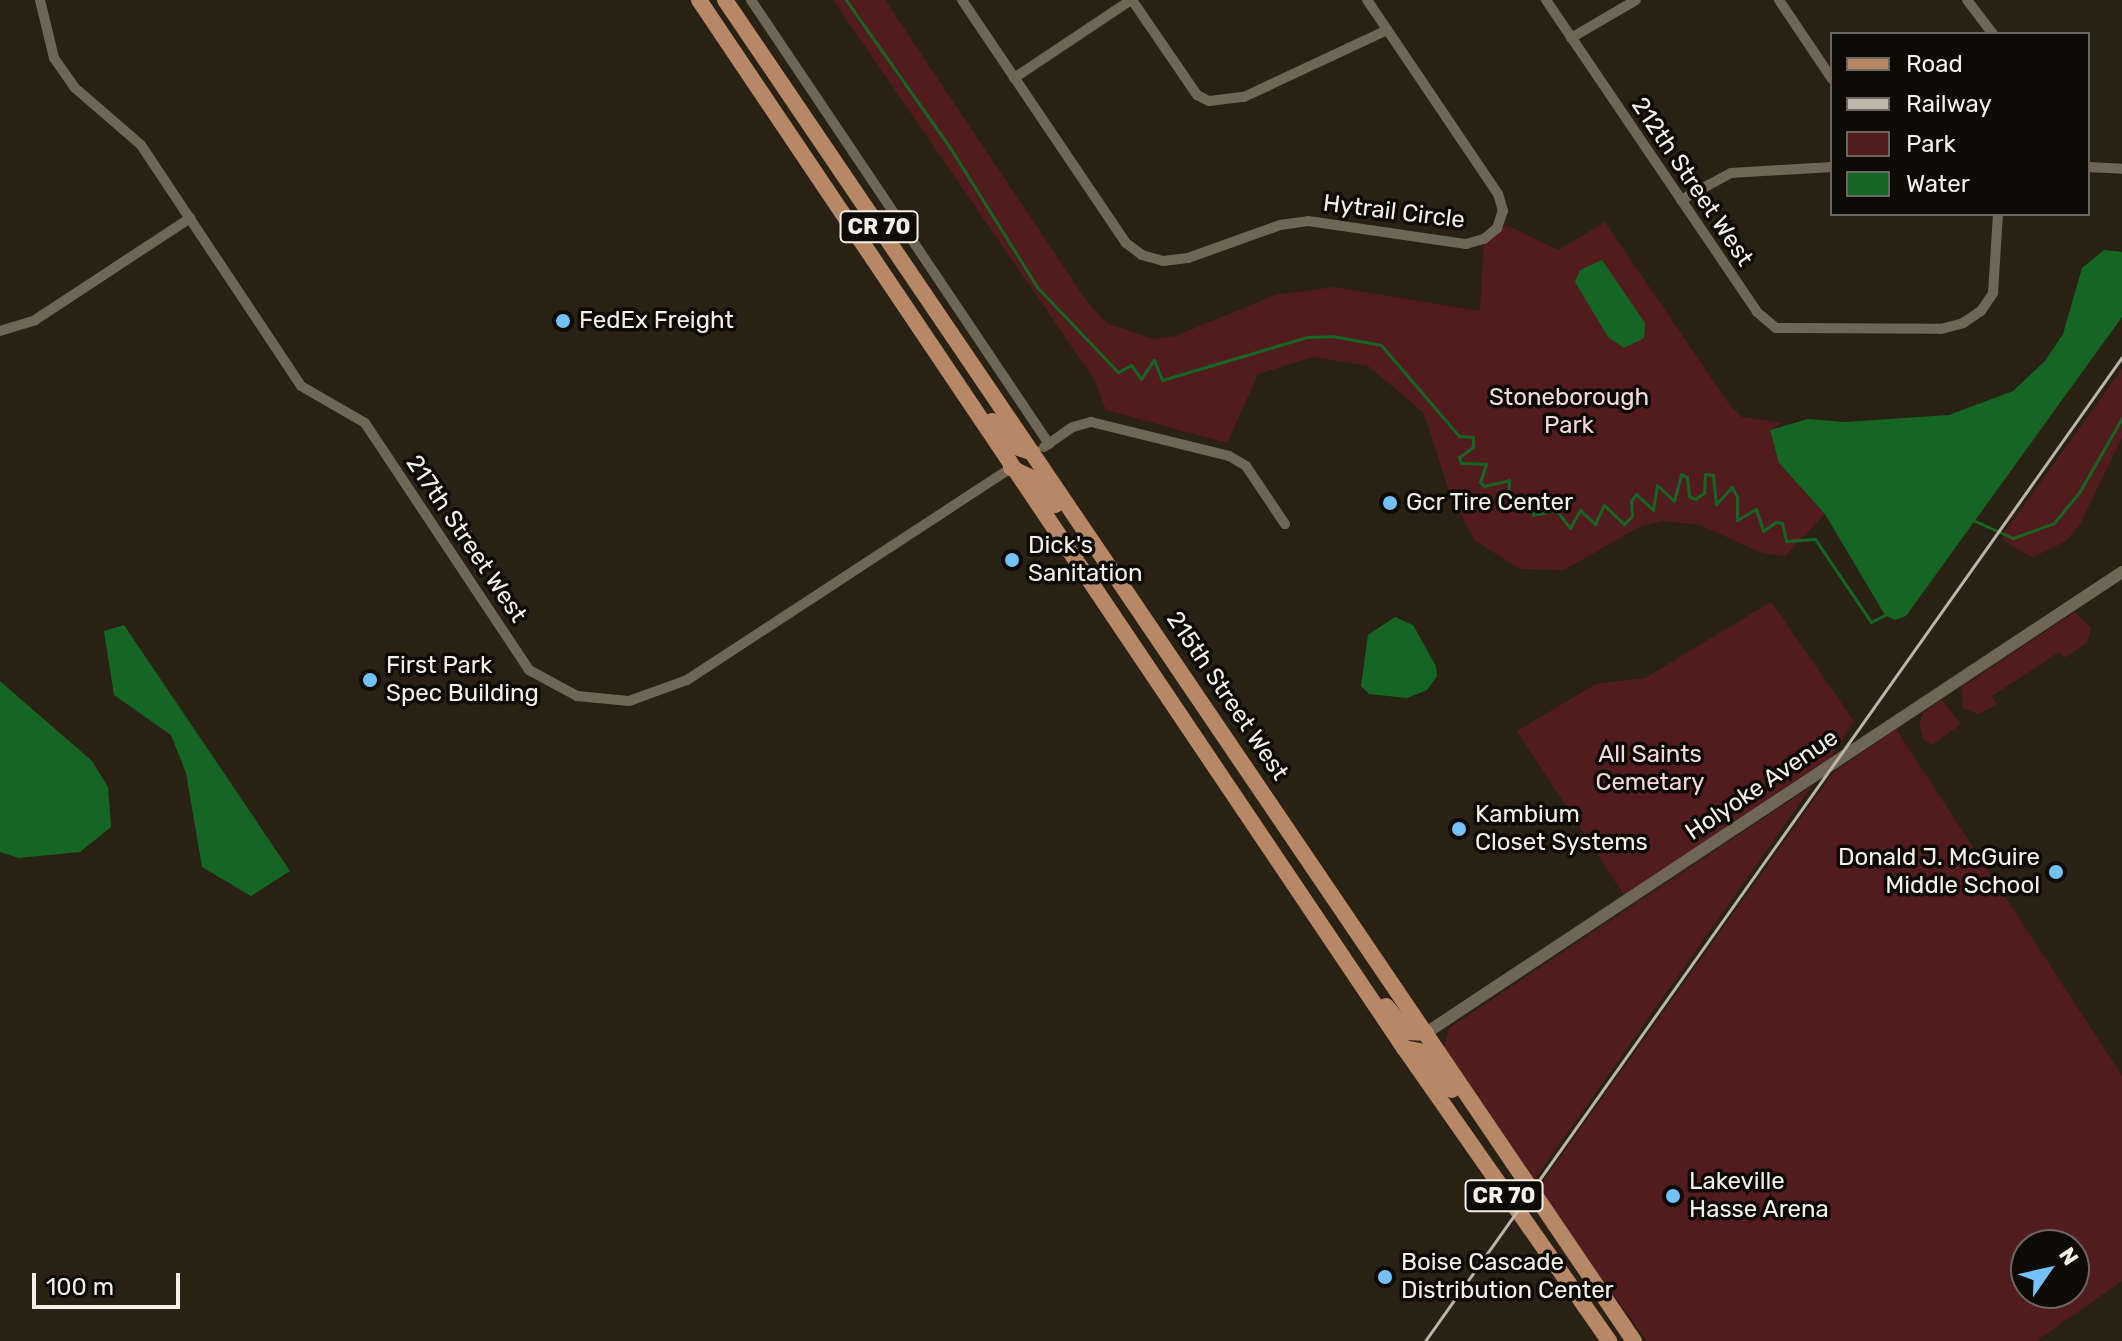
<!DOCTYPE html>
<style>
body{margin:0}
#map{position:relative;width:2122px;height:1341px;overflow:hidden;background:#292113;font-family:Rubik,sans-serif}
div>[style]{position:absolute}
.green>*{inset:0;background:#521c1e}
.water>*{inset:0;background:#156625}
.stream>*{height:3px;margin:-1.5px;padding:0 1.5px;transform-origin:1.5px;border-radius:1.5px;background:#156625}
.minor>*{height:10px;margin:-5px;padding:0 5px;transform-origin:5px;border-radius:5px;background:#6f6655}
.tertiary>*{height:12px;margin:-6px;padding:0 6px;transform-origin:6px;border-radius:6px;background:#6f6655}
.primary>*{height:16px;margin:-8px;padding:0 8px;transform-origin:8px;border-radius:8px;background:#b88765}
.rail>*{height:3px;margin:-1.5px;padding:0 1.5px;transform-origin:1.5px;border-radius:1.5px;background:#bab4a9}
.dots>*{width:22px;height:22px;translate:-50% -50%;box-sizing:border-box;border:4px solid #0e0b06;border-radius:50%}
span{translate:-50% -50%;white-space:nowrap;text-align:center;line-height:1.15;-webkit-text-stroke:7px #0e0b06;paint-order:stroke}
.shield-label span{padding:2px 6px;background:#0e0b06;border:2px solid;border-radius:6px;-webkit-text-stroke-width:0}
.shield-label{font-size:22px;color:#f5f0e7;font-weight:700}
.street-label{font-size:24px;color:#f5f0e7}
.poi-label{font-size:24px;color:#f5f0e7}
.left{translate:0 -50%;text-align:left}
.right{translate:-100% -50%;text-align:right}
.park-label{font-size:24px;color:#f5d9d8}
.legend{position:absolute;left:1830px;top:32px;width:260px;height:184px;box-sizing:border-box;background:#0e0b06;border:2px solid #6a6760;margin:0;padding:10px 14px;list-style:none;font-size:24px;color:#f5f0e7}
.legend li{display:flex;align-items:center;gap:16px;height:40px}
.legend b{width:40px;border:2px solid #6a6760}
.north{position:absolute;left:2010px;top:1229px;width:80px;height:80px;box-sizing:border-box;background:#0e0b06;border:2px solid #6a6760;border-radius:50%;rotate:56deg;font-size:22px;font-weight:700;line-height:32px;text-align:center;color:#f5f0e7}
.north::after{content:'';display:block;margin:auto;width:28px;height:36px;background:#73c1f6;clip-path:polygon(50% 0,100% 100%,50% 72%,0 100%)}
.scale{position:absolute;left:32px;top:1273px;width:148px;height:36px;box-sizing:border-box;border:4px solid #f5f0e7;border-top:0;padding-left:10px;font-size:24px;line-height:28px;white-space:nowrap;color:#f5f0e7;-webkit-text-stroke:6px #0e0b06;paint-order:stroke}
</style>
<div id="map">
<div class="green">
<i style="clip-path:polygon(833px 0,885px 0,1088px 303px,1107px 323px,1153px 339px,1176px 336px,1275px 295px,1334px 287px,1480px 311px,1484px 245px,1506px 225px,1558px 250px,1605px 222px,1731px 407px,1742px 417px,1782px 423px,1770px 430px,1779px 463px,1825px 514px,1785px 556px,1762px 553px,1700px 525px,1664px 521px,1641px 526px,1564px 570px,1520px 569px,1474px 540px,1448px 488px,1424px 413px,1368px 366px,1313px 357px,1258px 374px,1227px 443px,1106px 410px,1094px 379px)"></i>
<i style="clip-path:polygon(2122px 369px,2122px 438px,2080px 524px,2066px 541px,2033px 557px,2023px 553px,2002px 539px,2004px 533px)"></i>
<i style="clip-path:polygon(1771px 602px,1854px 721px,1831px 757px,1624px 895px,1517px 731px,1596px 684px,1645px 678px)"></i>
<i style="clip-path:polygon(2075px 612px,2091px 628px,2087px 643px,2064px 658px,2059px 652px,1992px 696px,1997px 704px,1987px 710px,1978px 714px,1963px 708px,1962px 687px)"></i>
<i style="clip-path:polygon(1942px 700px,1961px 724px,1932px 745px,1924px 740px,1919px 724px,1924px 712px)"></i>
<i style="clip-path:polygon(evenodd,1896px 729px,2122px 1076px,2122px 1281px,2036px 1341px,1647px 1341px,1537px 1190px,1833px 773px,1896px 729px,2026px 1245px,2074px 1245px,2074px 1293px,2026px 1293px,2026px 1245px)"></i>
<i style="clip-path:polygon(1812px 786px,1532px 1183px,1444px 1048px,1449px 1028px)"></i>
</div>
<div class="water">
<i style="clip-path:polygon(2104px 250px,2122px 252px,2122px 317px,1906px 616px,1895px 620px,1885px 615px,1825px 514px,1779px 463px,1770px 430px,1808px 419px,1845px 422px,1949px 415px,2013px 391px,2045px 361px,2063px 334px,2082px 268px)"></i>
<i style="clip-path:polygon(1602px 260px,1645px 323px,1644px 338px,1624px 348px,1608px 337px,1575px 282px,1580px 270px)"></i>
<i style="clip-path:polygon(1395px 617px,1413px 625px,1436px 666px,1437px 676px,1427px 690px,1407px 698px,1369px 694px,1361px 686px,1368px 635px)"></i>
<i style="clip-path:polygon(124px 625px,290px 871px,251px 896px,202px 867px,186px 773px,171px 735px,114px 695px,104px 631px)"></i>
<i style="clip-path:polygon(0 681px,92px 761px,108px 787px,111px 827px,80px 852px,19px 858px,0 852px)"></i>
</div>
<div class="stream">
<i style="left:846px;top:0;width:179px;rotate:54.8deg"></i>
<i style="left:949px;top:146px;width:166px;rotate:58deg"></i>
<i style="left:1037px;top:287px;width:117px;rotate:46.4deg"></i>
<i style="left:1118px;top:372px;width:15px;rotate:-28deg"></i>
<i style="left:1131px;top:365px;width:17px;rotate:54deg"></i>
<i style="left:1141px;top:379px;width:23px;rotate:-56deg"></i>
<i style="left:1154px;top:360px;width:22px;rotate:68deg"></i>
<i style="left:1162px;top:380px;width:151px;rotate:-16.5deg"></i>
<i style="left:1307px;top:337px;width:25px;rotate:-2deg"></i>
<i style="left:1332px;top:336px;width:50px;rotate:10.4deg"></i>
<i style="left:1381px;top:345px;width:120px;rotate:49.4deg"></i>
<i style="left:1459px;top:436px;width:14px;rotate:4deg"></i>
<i style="left:1473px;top:437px;width:10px;rotate:90deg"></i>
<i style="left:1473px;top:447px;width:17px;rotate:144deg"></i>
<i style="left:1459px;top:457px;width:6px;rotate:72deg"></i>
<i style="left:1461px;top:463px;width:25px;rotate:2deg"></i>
<i style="left:1486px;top:464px;width:19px;rotate:108deg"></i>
<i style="left:1480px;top:482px;width:6px;rotate:45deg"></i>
<i style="left:1484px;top:486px;width:26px;rotate:-13deg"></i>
<i style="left:1509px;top:480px;width:20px;rotate:93deg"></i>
<i style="left:1508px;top:500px;width:23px;rotate:-5deg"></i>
<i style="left:1531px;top:498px;width:17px;rotate:83deg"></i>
<i style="left:1533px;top:515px;width:24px;rotate:-12deg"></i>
<i style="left:1556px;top:510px;width:23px;rotate:52deg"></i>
<i style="left:1570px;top:528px;width:21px;rotate:-61deg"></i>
<i style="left:1580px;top:510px;width:21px;rotate:43deg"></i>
<i style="left:1595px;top:524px;width:21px;rotate:-65deg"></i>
<i style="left:1604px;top:505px;width:28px;rotate:44deg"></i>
<i style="left:1624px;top:524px;width:11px;rotate:-45deg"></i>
<i style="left:1632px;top:516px;width:15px;rotate:-94deg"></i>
<i style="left:1631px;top:501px;width:9px;rotate:-54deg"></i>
<i style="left:1636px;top:494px;width:23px;rotate:43deg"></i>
<i style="left:1653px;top:510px;width:25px;rotate:-81deg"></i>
<i style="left:1657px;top:485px;width:23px;rotate:43deg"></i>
<i style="left:1674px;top:501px;width:28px;rotate:-75deg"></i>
<i style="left:1681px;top:474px;width:7px;rotate:27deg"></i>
<i style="left:1687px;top:477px;width:19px;rotate:84deg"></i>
<i style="left:1689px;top:496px;width:7px;rotate:27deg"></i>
<i style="left:1695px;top:499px;width:11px;rotate:-34deg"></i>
<i style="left:1704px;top:493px;width:19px;rotate:-87deg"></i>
<i style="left:1705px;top:474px;width:8px;rotate:7deg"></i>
<i style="left:1713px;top:475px;width:29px;rotate:84deg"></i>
<i style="left:1716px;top:504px;width:23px;rotate:-47deg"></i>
<i style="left:1732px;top:487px;width:10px;rotate:61deg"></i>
<i style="left:1737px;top:496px;width:24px;rotate:90deg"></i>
<i style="left:1737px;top:520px;width:22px;rotate:-30deg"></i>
<i style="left:1756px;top:509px;width:23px;rotate:72deg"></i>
<i style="left:1763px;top:531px;width:16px;rotate:-35deg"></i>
<i style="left:1776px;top:522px;width:6px;rotate:9deg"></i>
<i style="left:1782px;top:523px;width:18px;rotate:77deg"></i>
<i style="left:1786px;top:541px;width:29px;rotate:-4deg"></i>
<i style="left:1815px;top:539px;width:100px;rotate:56deg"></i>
<i style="left:1871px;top:622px;width:16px;rotate:-27deg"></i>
<i style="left:1975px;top:521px;width:42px;rotate:24.1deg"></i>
<i style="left:2013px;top:538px;width:44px;rotate:-20.1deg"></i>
<i style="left:2054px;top:523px;width:41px;rotate:-50.9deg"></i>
<i style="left:2080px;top:491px;width:84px;rotate:-60.1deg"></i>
</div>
<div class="minor">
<i style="left:40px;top:0;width:60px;rotate:76.4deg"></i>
<i style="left:54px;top:58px;width:35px;rotate:55deg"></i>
<i style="left:74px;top:87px;width:89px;rotate:40.9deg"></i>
<i style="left:141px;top:145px;width:289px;rotate:56.4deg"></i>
<i style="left:301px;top:386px;width:74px;rotate:30deg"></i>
<i style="left:365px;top:423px;width:296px;rotate:56.4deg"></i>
<i style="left:529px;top:670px;width:55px;rotate:28.4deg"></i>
<i style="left:577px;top:696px;width:52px;rotate:5.5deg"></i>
<i style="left:629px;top:701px;width:62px;rotate:-19.9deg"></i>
<i style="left:687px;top:680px;width:387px;rotate:-33.2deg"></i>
<i style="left:751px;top:0;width:535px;rotate:56.13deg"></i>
<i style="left:962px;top:0;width:293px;rotate:56deg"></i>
<i style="left:1126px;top:243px;width:20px;rotate:37deg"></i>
<i style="left:1142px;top:255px;width:22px;rotate:16deg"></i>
<i style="left:1163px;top:261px;width:25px;rotate:-7deg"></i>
<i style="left:1188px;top:258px;width:98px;rotate:-19.7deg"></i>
<i style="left:1280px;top:225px;width:28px;rotate:-8deg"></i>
<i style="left:1308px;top:221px;width:160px;rotate:8.3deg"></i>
<i style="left:1466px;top:244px;width:19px;rotate:-16deg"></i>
<i style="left:1484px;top:239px;width:17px;rotate:-40deg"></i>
<i style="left:1497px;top:228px;width:18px;rotate:-71deg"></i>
<i style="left:1503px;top:211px;width:18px;rotate:-106deg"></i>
<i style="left:1498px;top:194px;width:234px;rotate:-124deg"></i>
<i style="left:1132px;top:0;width:115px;rotate:55.6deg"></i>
<i style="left:1197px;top:95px;width:13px;rotate:27deg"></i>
<i style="left:1209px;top:101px;width:35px;rotate:-7deg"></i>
<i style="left:1244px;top:97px;width:158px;rotate:-25.1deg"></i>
<i style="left:1546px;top:0;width:377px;rotate:55.9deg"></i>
<i style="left:1757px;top:312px;width:25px;rotate:40deg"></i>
<i style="left:1776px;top:328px;width:165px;rotate:0.3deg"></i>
<i style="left:1941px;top:329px;width:23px;rotate:-15deg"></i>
<i style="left:1963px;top:323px;width:22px;rotate:-34deg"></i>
<i style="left:1981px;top:311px;width:22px;rotate:-56deg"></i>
<i style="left:1993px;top:293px;width:79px;rotate:-86.4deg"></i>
<i style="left:1779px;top:0;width:95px;rotate:56.1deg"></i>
<i style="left:1967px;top:0;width:43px;rotate:52.6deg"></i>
<i style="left:1571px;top:38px;width:75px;rotate:-30.3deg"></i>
<i style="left:1014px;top:78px;width:141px;rotate:-33.7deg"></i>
<i style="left:2088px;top:167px;width:34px;rotate:3deg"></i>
<i style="left:1681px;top:200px;width:57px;rotate:-28.4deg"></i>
<i style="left:1731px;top:173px;width:101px;rotate:-3.4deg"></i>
<i style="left:0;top:331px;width:37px;rotate:-17deg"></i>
<i style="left:35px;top:320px;width:186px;rotate:-33.3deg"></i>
<i style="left:1044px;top:447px;width:35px;rotate:-35deg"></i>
<i style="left:1073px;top:427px;width:19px;rotate:-16deg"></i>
<i style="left:1091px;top:422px;width:142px;rotate:13.8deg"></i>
<i style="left:1229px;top:456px;width:20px;rotate:30deg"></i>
<i style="left:1246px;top:466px;width:70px;rotate:56.1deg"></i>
</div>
<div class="tertiary">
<i style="left:1426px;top:1033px;width:835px;rotate:-33.52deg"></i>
</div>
<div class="primary">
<i style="left:699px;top:0;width:1263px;rotate:56.07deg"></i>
<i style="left:1404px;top:1048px;width:358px;rotate:55deg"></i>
<i style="left:725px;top:0;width:1620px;rotate:55.87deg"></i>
<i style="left:992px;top:421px;width:33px;rotate:50deg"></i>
<i style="left:1013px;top:446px;width:21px;rotate:19deg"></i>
<i style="left:1011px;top:468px;width:29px;rotate:25deg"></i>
<i style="left:1037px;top:480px;width:31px;rotate:54deg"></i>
<i style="left:1386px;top:1006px;width:34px;rotate:50deg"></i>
<i style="left:1408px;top:1032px;width:18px;rotate:3deg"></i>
<i style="left:1404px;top:1048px;width:15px;rotate:11deg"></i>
<i style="left:1419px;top:1051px;width:51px;rotate:49.8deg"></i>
</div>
<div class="rail">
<i style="left:1425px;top:1341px;width:1206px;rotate:-54.69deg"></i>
</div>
<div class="dots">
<i style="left:563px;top:321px;background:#73c1f6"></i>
<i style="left:1390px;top:503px;background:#73c1f6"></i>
<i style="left:1012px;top:560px;background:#73c1f6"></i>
<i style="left:370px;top:680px;background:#73c1f6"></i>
<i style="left:1459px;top:829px;background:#73c1f6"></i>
<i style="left:2056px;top:872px;background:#73c1f6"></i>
<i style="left:1673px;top:1196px;background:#73c1f6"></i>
<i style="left:1385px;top:1277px;background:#73c1f6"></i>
</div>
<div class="shield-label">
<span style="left:879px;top:227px">CR 70</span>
<span style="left:1504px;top:1196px">CR 70</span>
</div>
<div class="street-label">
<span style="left:1692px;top:182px;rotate:56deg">212th Street West</span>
<span style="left:1394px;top:212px;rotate:7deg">Hytrail Circle</span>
<span style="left:466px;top:539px;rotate:56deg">217th Street West</span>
<span style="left:1227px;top:696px;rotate:56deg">215th Street West</span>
<span style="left:1762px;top:785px;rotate:-34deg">Holyoke Avenue</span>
</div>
<div class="poi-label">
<span class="left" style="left:579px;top:321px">FedEx Freight</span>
<span class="left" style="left:1406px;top:503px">Gcr Tire Center</span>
<span class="left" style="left:1028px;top:560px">Dick's<br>Sanitation</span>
<span class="left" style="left:386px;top:680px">First Park<br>Spec Building</span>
<span class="left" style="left:1475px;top:829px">Kambium<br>Closet Systems</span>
<span class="right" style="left:2040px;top:872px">Donald J. McGuire<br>Middle School</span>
<span class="left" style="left:1689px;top:1196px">Lakeville<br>Hasse Arena</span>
<span class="left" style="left:1401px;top:1277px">Boise Cascade<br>Distribution Center</span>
</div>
<div class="park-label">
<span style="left:1569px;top:412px">Stoneborough<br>Park</span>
<span style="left:1650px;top:769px">All Saints<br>Cemetary</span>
</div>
<ul class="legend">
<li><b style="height:10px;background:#b88765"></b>Road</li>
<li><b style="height:10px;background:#bab4a9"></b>Railway</li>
<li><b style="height:22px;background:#521c1e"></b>Park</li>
<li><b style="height:22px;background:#156625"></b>Water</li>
</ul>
<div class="north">N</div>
<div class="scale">100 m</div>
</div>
